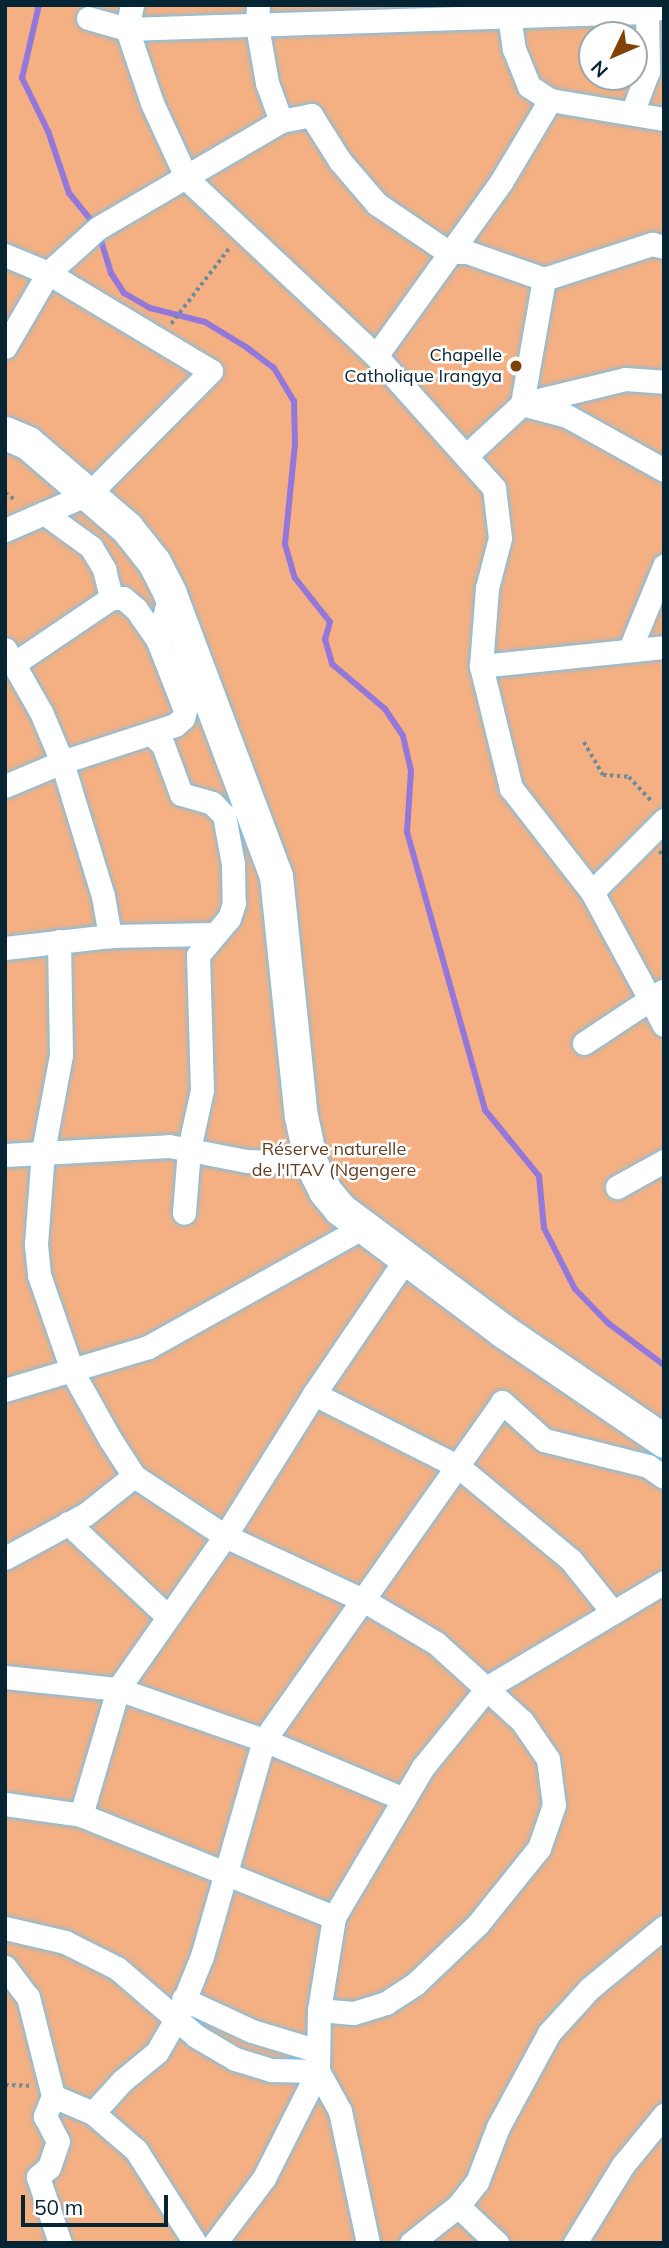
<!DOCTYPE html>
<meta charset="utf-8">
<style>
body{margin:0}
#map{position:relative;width:669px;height:2248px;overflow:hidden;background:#cbe7f8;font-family:Mulish,sans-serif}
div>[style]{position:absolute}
.green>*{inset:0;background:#f4b082}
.stream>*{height:6px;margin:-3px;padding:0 3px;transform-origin:3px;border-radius:3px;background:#9477db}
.path>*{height:3.5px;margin-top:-1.75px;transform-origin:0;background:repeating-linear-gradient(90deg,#6d8b9b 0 3.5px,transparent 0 7px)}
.roads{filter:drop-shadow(0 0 2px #76bfe9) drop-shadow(0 0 2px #76bfe9)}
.minor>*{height:23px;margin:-11.5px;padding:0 11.5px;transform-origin:11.5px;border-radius:11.5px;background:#fff}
.highway>*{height:33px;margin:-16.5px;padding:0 16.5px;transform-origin:16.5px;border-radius:16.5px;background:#fff}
.dots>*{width:19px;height:19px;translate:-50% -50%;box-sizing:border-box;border:4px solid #fff;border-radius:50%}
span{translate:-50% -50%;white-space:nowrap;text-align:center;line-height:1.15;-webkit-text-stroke:5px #fff;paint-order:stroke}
.poi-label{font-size:18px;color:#052535}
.right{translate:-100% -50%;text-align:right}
.park-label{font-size:18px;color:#653d1f}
.frame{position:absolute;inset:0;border:7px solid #052535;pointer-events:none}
.north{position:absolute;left:578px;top:21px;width:70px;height:70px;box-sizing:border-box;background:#fff;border:2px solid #9ba8ae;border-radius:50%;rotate:226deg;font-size:19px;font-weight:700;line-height:28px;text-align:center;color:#052535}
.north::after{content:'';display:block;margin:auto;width:24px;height:32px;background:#824206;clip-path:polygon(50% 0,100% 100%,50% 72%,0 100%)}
.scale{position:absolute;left:21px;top:2195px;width:147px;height:32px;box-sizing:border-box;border:4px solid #052535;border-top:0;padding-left:9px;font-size:21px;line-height:24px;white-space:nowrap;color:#052535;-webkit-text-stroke:5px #fff;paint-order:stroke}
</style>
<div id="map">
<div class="green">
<i style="clip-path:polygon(evenodd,5px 5px,664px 5px,664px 2243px,5px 2243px,5px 5px,592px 35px,634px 35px,634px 77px,592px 77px,592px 35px)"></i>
</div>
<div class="stream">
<i style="left:39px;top:5px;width:75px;rotate:103.1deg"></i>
<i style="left:22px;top:78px;width:59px;rotate:63.9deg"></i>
<i style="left:48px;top:131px;width:65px;rotate:71.3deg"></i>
<i style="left:69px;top:193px;width:40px;rotate:51deg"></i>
<i style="left:99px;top:234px;width:41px;rotate:72.9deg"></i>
<i style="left:111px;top:273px;width:24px;rotate:57deg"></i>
<i style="left:124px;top:293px;width:30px;rotate:30deg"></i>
<i style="left:150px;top:308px;width:57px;rotate:14.3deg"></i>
<i style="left:205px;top:322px;width:48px;rotate:31.4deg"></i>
<i style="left:246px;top:347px;width:35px;rotate:37deg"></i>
<i style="left:274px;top:368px;width:39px;rotate:59deg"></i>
<i style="left:294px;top:401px;width:43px;rotate:88.7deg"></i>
<i style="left:295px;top:444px;width:100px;rotate:95.7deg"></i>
<i style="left:285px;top:544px;width:35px;rotate:74deg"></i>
<i style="left:295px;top:578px;width:56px;rotate:51.5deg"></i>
<i style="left:330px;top:622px;width:18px;rotate:106deg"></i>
<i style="left:325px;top:639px;width:26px;rotate:74deg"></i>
<i style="left:332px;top:664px;width:70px;rotate:40.3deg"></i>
<i style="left:385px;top:709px;width:32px;rotate:56deg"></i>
<i style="left:403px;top:736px;width:35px;rotate:77deg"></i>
<i style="left:411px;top:770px;width:62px;rotate:93.7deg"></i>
<i style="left:407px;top:832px;width:289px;rotate:74.3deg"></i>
<i style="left:485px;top:1110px;width:85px;rotate:50.7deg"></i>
<i style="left:539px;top:1176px;width:52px;rotate:84.5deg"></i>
<i style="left:544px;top:1228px;width:68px;rotate:63.1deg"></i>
<i style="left:575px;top:1289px;width:47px;rotate:45.9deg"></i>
<i style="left:608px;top:1323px;width:70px;rotate:36.9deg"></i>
</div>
<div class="path">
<i style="left:171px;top:324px;width:97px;rotate:-52.5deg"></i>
<i style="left:5px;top:493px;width:14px;rotate:34deg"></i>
<i style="left:584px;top:742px;width:38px;rotate:60deg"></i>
<i style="left:603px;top:775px;width:26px;rotate:4deg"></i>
<i style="left:629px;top:777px;width:35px;rotate:47deg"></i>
<i style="left:660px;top:851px;width:9px;rotate:63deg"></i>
<i style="left:5px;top:2085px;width:24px;rotate:2deg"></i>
</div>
<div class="roads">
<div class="minor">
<i style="left:132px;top:5px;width:25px;rotate:102deg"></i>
<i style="left:127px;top:29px;width:78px;rotate:71.3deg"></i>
<i style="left:152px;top:103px;width:84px;rotate:65.3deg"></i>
<i style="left:187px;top:179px;width:259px;rotate:43.1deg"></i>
<i style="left:376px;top:356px;width:177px;rotate:48.2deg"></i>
<i style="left:494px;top:488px;width:50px;rotate:83.2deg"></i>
<i style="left:500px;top:538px;width:52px;rotate:104.6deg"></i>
<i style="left:487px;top:588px;width:78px;rotate:94.4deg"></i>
<i style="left:481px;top:666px;width:126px;rotate:76.2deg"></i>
<i style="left:511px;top:788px;width:132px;rotate:52.1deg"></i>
<i style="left:592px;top:892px;width:151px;rotate:61.6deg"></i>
<i style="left:258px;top:5px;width:21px;rotate:93deg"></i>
<i style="left:257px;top:26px;width:58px;rotate:80deg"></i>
<i style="left:267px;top:83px;width:40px;rotate:69.8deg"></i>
<i style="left:509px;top:15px;width:34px;rotate:82deg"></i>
<i style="left:514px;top:49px;width:40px;rotate:68deg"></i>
<i style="left:529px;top:86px;width:25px;rotate:34deg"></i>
<i style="left:550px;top:100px;width:116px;rotate:9.5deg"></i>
<i style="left:88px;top:18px;width:41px;rotate:15.8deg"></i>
<i style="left:127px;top:29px;width:517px;rotate:-1.88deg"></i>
<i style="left:644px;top:12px;width:21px;rotate:-14deg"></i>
<i style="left:632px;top:113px;width:45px;rotate:-69.1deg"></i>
<i style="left:648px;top:71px;width:66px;rotate:-90.9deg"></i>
<i style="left:5px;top:255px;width:47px;rotate:22.7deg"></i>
<i style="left:48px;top:273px;width:190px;rotate:31deg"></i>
<i style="left:211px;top:371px;width:172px;rotate:134.8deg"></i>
<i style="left:90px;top:493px;width:93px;rotate:156.5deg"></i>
<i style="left:544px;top:279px;width:114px;rotate:-18deg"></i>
<i style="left:652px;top:244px;width:12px;rotate:14deg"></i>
<i style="left:5px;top:347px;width:86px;rotate:-59.8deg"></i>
<i style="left:48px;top:273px;width:67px;rotate:-42deg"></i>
<i style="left:98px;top:228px;width:212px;rotate:-30.3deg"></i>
<i style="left:281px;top:121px;width:31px;rotate:-11deg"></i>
<i style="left:311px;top:115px;width:54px;rotate:57.8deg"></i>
<i style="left:340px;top:161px;width:57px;rotate:49.3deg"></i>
<i style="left:377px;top:204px;width:86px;rotate:34.1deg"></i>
<i style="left:448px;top:252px;width:19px"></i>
<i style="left:467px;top:252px;width:82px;rotate:19.3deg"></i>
<i style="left:544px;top:279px;width:127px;rotate:100deg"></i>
<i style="left:376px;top:356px;width:214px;rotate:-54.3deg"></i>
<i style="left:501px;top:182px;width:96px;rotate:-59.1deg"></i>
<i style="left:525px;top:405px;width:43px;rotate:14.7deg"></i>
<i style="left:567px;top:416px;width:111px;rotate:29.1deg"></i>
<i style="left:468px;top:454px;width:74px;rotate:-42.8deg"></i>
<i style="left:522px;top:404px;width:106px;rotate:-13.6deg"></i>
<i style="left:625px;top:379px;width:39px;rotate:4deg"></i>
<i style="left:44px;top:513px;width:58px;rotate:35.9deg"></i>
<i style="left:91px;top:547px;width:26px;rotate:59deg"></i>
<i style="left:104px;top:569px;width:30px;rotate:76deg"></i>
<i style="left:5px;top:649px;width:73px;rotate:60.3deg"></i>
<i style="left:41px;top:712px;width:54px;rotate:67.2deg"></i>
<i style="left:62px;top:762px;width:140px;rotate:73deg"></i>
<i style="left:103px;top:896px;width:41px;rotate:80.1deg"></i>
<i style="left:630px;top:649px;width:90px;rotate:-67.7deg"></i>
<i style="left:15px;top:663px;width:116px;rotate:-34.1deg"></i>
<i style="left:111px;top:598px;width:12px"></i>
<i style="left:123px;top:598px;width:17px;rotate:40deg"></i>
<i style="left:136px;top:609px;width:39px;rotate:55deg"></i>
<i style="left:481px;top:666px;width:184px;rotate:-5.9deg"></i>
<i style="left:151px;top:733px;width:17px;rotate:45deg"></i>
<i style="left:163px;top:745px;width:52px;rotate:69.8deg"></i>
<i style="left:181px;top:794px;width:32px;rotate:16deg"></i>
<i style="left:212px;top:803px;width:17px;rotate:45deg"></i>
<i style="left:224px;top:815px;width:50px;rotate:79.6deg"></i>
<i style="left:233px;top:864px;width:39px;rotate:89deg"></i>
<i style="left:234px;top:903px;width:16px;rotate:108deg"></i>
<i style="left:229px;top:918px;width:48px;rotate:130deg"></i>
<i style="left:198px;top:955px;width:135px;rotate:88.3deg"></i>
<i style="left:202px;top:1090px;width:60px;rotate:102.4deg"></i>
<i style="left:189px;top:1149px;width:64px;rotate:94.5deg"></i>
<i style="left:5px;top:786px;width:62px;rotate:-22.8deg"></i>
<i style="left:62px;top:762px;width:119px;rotate:-18.1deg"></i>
<i style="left:175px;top:725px;width:11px;rotate:-41deg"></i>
<i style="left:183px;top:718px;width:8px;rotate:-76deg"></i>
<i style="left:185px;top:710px;width:74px;rotate:-111.4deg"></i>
<i style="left:158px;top:641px;width:49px;rotate:-75.7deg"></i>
<i style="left:592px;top:892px;width:102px;rotate:-45deg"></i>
<i style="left:59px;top:941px;width:114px;rotate:89deg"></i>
<i style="left:61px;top:1055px;width:98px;rotate:100.6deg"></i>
<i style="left:43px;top:1151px;width:94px;rotate:94.3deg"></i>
<i style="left:36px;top:1245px;width:30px;rotate:84deg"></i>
<i style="left:39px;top:1275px;width:104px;rotate:70.9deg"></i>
<i style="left:73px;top:1373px;width:76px;rotate:60.7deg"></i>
<i style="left:110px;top:1439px;width:44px;rotate:57deg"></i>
<i style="left:134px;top:1476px;width:109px;rotate:33.4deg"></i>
<i style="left:225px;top:1536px;width:154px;rotate:24.9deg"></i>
<i style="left:365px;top:1601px;width:82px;rotate:30.6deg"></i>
<i style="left:436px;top:1643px;width:116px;rotate:42.2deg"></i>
<i style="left:522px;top:1721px;width:46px;rotate:55.6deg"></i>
<i style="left:548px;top:1759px;width:46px;rotate:82.6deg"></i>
<i style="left:554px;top:1805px;width:46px;rotate:109.2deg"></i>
<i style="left:539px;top:1848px;width:97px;rotate:128.8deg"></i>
<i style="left:478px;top:1924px;width:87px;rotate:136.4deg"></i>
<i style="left:415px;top:1984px;width:35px;rotate:147deg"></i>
<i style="left:386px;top:2003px;width:34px;rotate:163deg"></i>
<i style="left:353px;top:2013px;width:34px;rotate:-175deg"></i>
<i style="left:5px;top:948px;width:106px;rotate:-6.5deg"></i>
<i style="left:110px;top:936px;width:102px;rotate:-1.1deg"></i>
<i style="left:584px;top:1043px;width:95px;rotate:-33.4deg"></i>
<i style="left:5px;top:1155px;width:164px;rotate:-3.1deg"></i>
<i style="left:169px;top:1146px;width:79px;rotate:10.9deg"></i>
<i style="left:247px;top:1161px;width:64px;rotate:1.8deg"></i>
<i style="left:617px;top:1187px;width:54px;rotate:-29deg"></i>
<i style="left:5px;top:1390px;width:149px;rotate:-16.7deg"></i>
<i style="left:148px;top:1347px;width:247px;rotate:-29.1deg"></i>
<i style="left:314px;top:1394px;width:162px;rotate:26.7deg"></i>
<i style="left:459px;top:1467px;width:146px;rotate:39.7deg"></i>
<i style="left:571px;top:1560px;width:64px;rotate:51.3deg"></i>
<i style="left:68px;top:1523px;width:134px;rotate:43.2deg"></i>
<i style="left:5px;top:1558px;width:92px;rotate:-28.5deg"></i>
<i style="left:86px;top:1514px;width:61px;rotate:-38.4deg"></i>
<i style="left:5px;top:1677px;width:114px;rotate:6.1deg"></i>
<i style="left:118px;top:1689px;width:155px;rotate:19.3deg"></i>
<i style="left:264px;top:1740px;width:152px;rotate:22.9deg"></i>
<i style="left:5px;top:1804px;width:77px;rotate:8.2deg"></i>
<i style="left:81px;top:1815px;width:273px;rotate:22deg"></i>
<i style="left:81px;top:1815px;width:131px;rotate:-73.6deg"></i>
<i style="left:118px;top:1689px;width:187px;rotate:-55deg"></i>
<i style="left:225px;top:1536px;width:168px;rotate:-57.9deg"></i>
<i style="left:314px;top:1394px;width:166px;rotate:-55.8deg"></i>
<i style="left:5px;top:1928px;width:62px;rotate:13.1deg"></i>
<i style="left:65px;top:1942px;width:58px;rotate:26.6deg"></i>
<i style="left:117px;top:1968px;width:104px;rotate:40.7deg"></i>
<i style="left:196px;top:2036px;width:45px;rotate:30.5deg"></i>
<i style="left:235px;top:2059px;width:38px;rotate:17deg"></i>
<i style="left:271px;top:2070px;width:47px;rotate:1.2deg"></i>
<i style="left:318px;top:2071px;width:120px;rotate:116.8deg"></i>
<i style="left:264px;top:2178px;width:81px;rotate:127deg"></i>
<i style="left:5px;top:1967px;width:38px;rotate:53deg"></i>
<i style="left:28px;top:1997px;width:102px;rotate:75.8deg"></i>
<i style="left:53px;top:2096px;width:43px;rotate:23deg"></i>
<i style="left:93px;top:2113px;width:57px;rotate:40.7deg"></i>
<i style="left:136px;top:2150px;width:110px;rotate:57.6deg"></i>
<i style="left:183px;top:1999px;width:76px;rotate:24.9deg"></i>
<i style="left:252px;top:2031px;width:69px;rotate:16.9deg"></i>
<i style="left:53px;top:2096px;width:22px;rotate:112deg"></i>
<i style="left:45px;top:2116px;width:28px;rotate:63deg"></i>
<i style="left:58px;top:2141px;width:28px;rotate:109deg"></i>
<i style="left:49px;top:2167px;width:15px;rotate:138deg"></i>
<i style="left:38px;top:2177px;width:70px;rotate:71.6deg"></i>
<i style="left:93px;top:2113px;width:43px;rotate:-47.8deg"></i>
<i style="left:122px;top:2081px;width:45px;rotate:-39.6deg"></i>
<i style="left:157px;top:2052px;width:39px;rotate:-60deg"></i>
<i style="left:177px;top:2018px;width:67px;rotate:-68deg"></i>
<i style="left:202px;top:1956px;width:225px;rotate:-74deg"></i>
<i style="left:264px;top:1740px;width:413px;rotate:-54.8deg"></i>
<i style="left:502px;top:1402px;width:57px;rotate:42.1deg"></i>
<i style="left:544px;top:1440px;width:107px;rotate:14deg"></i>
<i style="left:648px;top:1466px;width:19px;rotate:35deg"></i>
<i style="left:458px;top:2206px;width:54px;rotate:43.5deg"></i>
<i style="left:368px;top:2243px;width:135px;rotate:-102deg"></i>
<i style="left:340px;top:2111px;width:46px;rotate:-118.8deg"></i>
<i style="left:318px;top:2071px;width:61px;rotate:-89.1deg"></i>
<i style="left:319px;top:2010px;width:94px;rotate:-80.8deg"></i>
<i style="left:334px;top:1917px;width:174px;rotate:-59.3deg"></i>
<i style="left:423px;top:1767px;width:103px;rotate:-50.9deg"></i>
<i style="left:488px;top:1687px;width:205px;rotate:-30.8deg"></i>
<i style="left:411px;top:2243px;width:60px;rotate:-38.2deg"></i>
<i style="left:458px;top:2206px;width:31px;rotate:-52deg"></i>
<i style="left:477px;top:2182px;width:59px;rotate:-69.1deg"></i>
<i style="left:498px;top:2127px;width:107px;rotate:-61.5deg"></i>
<i style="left:549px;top:2033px;width:61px;rotate:-47.7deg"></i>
<i style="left:590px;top:1988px;width:96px;rotate:-39.5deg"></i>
<i style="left:575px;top:2243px;width:92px;rotate:-58.4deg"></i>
<i style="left:623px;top:2165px;width:65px;rotate:-50.6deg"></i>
</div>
<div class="highway">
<i style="left:5px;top:433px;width:25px;rotate:23deg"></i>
<i style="left:28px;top:443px;width:130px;rotate:40.6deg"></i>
<i style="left:127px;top:528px;width:43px;rotate:51.5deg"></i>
<i style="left:154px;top:562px;width:36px;rotate:63deg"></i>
<i style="left:170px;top:594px;width:301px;rotate:69.4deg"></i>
<i style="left:276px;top:876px;width:241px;rotate:84.1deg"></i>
<i style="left:301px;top:1116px;width:48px;rotate:78deg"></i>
<i style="left:311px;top:1163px;width:31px;rotate:63deg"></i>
<i style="left:325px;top:1191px;width:23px;rotate:50deg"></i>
<i style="left:340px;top:1209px;width:204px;rotate:36.8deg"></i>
<i style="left:503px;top:1331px;width:195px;rotate:34.3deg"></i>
</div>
</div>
<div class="dots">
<i style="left:516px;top:366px;background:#824206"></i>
</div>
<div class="poi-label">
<span class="right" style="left:502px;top:366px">Chapelle<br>Catholique Irangya</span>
</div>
<div class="park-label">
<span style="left:334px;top:1160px">Réserve naturelle<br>de l'ITAV (Ngengere</span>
</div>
<div class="frame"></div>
<div class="north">N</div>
<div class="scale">50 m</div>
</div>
